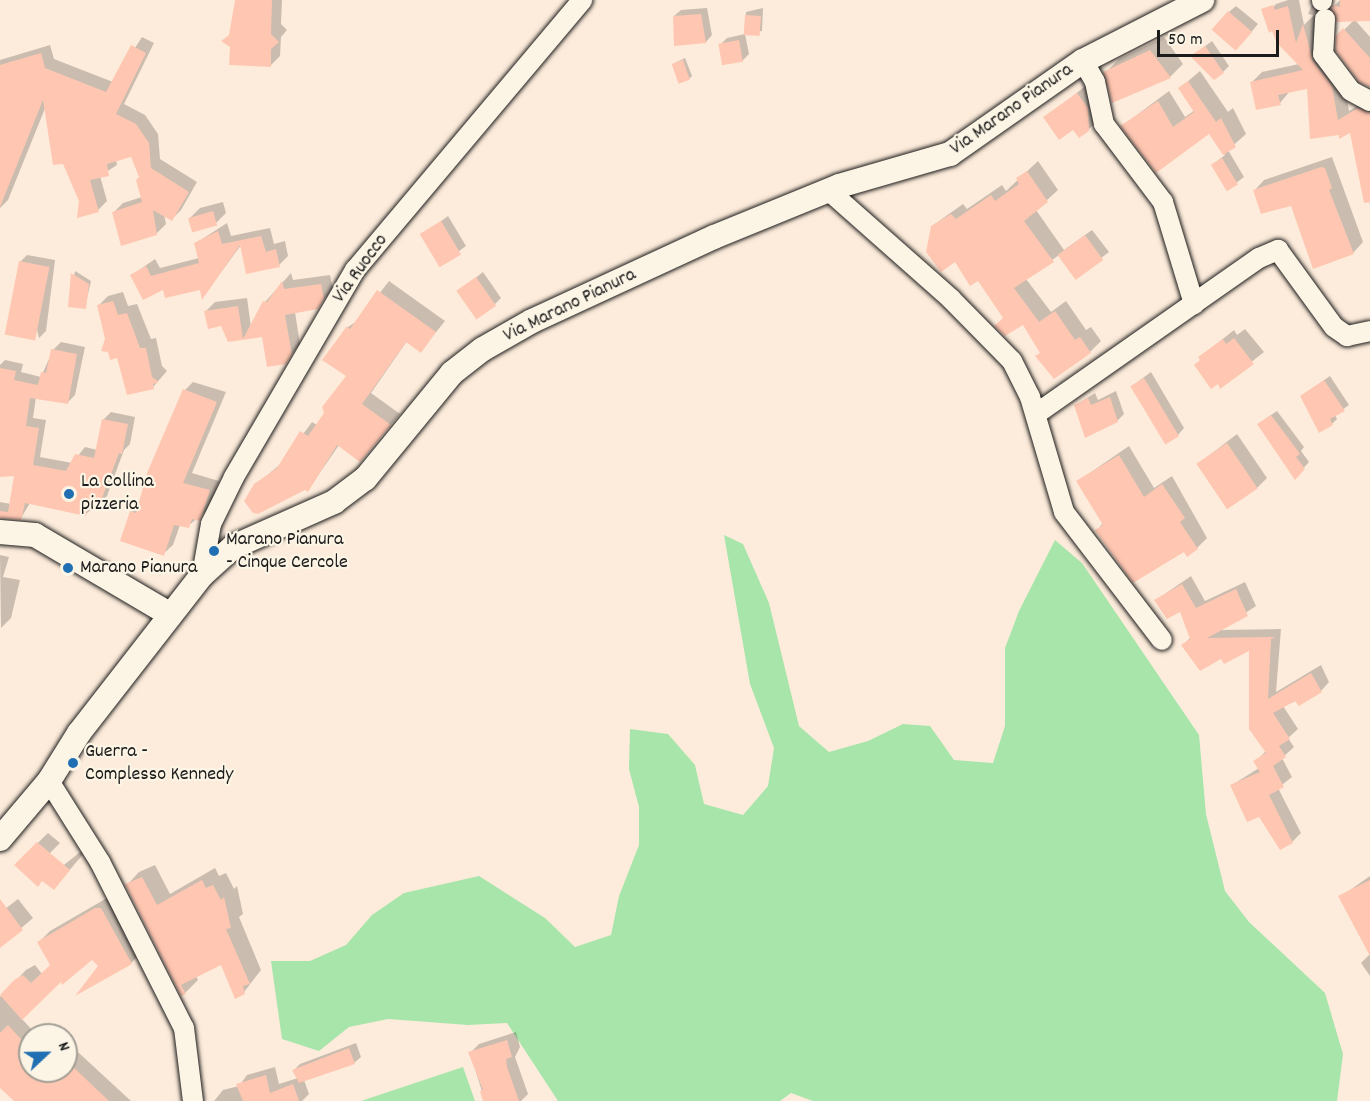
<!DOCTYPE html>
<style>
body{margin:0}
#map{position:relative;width:1370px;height:1101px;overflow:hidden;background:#fdecdb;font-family:Dekko,sans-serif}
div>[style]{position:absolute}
.green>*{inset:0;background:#a8e5ab}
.shadow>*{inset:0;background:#0003}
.building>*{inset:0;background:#ffc7b2;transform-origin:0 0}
.roads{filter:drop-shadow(0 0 2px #1c1c1c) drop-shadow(0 0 2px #1c1c1c)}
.minor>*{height:20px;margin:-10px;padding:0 10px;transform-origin:10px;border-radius:10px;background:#fcf5e5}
.tertiary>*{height:24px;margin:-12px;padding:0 12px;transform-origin:12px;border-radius:12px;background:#fcf5e5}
.dots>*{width:16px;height:16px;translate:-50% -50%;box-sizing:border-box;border:3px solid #fcf5e5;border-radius:50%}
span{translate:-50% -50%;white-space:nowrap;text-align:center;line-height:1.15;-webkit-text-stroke:4.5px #fcf5e5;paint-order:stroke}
.street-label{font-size:20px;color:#1c1c1c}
.poi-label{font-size:20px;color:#1c1c1c}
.left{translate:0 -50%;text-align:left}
.north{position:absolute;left:18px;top:1023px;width:60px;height:60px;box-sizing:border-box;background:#fcf5e5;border:2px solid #a29e95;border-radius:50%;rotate:68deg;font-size:16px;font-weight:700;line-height:24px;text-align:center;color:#1c1c1c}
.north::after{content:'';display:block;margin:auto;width:21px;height:27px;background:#1f6fb2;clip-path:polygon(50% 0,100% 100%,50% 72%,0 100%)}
.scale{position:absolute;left:1157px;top:30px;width:122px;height:27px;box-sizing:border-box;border:3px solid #1c1c1c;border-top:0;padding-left:8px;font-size:18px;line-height:21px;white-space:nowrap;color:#1c1c1c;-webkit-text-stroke:4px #fcf5e5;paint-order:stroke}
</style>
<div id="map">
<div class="green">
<i style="clip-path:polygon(724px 535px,743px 544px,769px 603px,799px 726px,829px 752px,868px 741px,903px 724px,930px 726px,954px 760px,993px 763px,1005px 726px,1005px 648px,1019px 611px,1055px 540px,1082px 563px,1199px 735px,1206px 814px,1225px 891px,1249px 922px,1325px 993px,1343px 1054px,1337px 1101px,813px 1101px,791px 1093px,780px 1101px,558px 1101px,507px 1023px,468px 1025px,388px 1019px,349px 1027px,319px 1051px,282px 1039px,271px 961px,310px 961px,346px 945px,372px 915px,404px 893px,479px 876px,545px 918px,575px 947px,611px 935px,619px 896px,639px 845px,639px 807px,629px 769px,630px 729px,668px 734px,695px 765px,704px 804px,743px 815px,768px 786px,774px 748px,750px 684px)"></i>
<i style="clip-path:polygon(463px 1067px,475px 1101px,361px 1101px)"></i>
</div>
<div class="shadow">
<i style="clip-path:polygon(237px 0,282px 0,281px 24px,287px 30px,281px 37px,280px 56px,270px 66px,231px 33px)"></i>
<i style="clip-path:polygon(1288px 0,1299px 0,1304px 25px,1314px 15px,1308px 14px,1312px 5px,1317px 0,1323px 5px,1314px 14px,1323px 50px,1343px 75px,1349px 111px,1370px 98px,1370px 205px,1351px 131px,1341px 137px,1308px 87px,1290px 91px,1280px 103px,1251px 83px,1262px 72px,1299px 64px,1265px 15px,1276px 4px)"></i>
<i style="clip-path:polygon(1340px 0,1370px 0,1370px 19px,1355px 20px,1370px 37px,1370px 85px,1338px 36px,1354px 20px,1334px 6px)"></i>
<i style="clip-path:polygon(1236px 6px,1258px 24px,1242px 43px,1229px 12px)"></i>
<i style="clip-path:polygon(707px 8px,712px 35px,706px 42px,674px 16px,681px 10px)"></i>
<i style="clip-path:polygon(763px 8px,762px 31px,745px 34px,746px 12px)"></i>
<i style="clip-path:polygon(745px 34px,749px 54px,742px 61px,720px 45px,727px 38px)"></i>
<i style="clip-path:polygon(142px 37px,154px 43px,124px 104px,145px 115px,158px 134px,160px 159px,197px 182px,181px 210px,172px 219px,164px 214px,166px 224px,156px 234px,113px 213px,123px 203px,142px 197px,141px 177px,132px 156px,116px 160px,117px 165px,100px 176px,107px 201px,98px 210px,80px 201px,46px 106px,8px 200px,0 208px,0 60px,50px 45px,54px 59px,113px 82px)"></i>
<i style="clip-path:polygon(1164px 37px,1183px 64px,1170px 77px,1105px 73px,1119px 59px)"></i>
<i style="clip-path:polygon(1212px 41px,1229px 66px,1223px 72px,1192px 56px)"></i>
<i style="clip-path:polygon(685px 58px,692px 76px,689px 79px,673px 64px)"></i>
<i style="clip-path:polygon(1200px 71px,1228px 112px,1233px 108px,1246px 134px,1228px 150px,1244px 177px,1228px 189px,1213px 164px,1225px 155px,1210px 132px,1122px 126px,1169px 91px,1185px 117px,1195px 110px,1180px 88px)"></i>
<i style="clip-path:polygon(1088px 84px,1099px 119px,1088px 130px,1045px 118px)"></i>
<i style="clip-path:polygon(1332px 157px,1363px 242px,1353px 253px,1292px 205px,1254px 191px,1264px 180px)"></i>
<i style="clip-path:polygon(1038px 161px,1058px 190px,1036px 210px,1064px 250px,1092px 230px,1109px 252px,1075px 278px,1059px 255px,1026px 279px,1051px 312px,1066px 301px,1086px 330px,1091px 327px,1101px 341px,1090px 352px,1042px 352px,1024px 323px,1005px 317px,978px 279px,932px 226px,963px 204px,967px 209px,1002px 185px,1006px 191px)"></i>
<i style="clip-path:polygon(223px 202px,226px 213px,216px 223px,190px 218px,200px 208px)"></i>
<i style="clip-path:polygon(448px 216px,466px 246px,440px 265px,422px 235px)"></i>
<i style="clip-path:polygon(227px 223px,231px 236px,270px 228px,274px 244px,285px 241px,288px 256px,279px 265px,241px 245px,203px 297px,202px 288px,164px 288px,132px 275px,155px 259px,160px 268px,199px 258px,196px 243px)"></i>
<i style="clip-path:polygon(27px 255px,55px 260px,46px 331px,39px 338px,20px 262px)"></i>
<i style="clip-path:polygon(75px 271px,91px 281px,85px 307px,70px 306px)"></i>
<i style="clip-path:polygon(483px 272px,501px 298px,495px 304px,458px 292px)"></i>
<i style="clip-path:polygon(291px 273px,293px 280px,330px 275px,333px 289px,317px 308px,295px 312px,300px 344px,286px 362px,264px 336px,229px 340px,222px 325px,206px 311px,215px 302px,247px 298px,251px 327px,265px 302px)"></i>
<i style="clip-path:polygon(389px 281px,445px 321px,421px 351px,407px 341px,371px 393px,400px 414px,360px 460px,339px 445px,308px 490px,305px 488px,258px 512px,250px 509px,246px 501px,255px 485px,282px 463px,312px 422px,317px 425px,349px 376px,348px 327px,360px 319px)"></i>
<i style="clip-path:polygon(123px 292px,128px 306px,137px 304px,151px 339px,156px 338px,162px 366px,167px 371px,153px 387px,118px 356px,106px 339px,98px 306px,108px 296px)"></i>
<i style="clip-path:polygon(1245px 329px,1264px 352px,1221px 386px,1200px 357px,1234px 330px,1237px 335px)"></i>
<i style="clip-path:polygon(61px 342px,85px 347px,75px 395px,67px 403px,36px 397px,33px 418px,46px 420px,40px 457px,72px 463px,85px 447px,97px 450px,103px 420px,111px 412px,135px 417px,130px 444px,124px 450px,107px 496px,86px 514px,30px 503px,21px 518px,0 518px,0 502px,11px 504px,16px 474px,0 475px,0 365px,5px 360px,23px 364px,21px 372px,41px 377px,53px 350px)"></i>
<i style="clip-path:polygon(1151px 372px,1184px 428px,1178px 435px,1132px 386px)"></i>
<i style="clip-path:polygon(1330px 376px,1349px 405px,1335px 415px,1337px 419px,1332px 424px,1307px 392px)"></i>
<i style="clip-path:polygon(193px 382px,226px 392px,192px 473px,219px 481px,209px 509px,188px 526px,180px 525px,173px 545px,163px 554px,131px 511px,141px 502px,183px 392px)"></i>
<i style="clip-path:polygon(1116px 391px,1124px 414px,1117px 421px,1076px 405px,1095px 393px,1098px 400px)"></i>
<i style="clip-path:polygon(1277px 411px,1304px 447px,1301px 451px,1309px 462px,1300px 472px,1265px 419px)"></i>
<i style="clip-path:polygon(1237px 434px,1267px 478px,1257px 488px,1198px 464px)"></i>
<i style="clip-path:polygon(1129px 446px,1154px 488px,1172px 476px,1207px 538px,1197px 548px,1184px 550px,1097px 530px,1103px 523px,1078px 481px)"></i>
<i style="clip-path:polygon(0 555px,9px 557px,3px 577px,20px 580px,11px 618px,1px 628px)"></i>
<i style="clip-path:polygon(1191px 576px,1205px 601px,1245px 582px,1256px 606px,1219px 630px,1281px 629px,1276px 692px,1321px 665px,1329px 682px,1321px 691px,1283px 706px,1298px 729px,1288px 738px,1294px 747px,1282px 758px,1292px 777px,1278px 788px,1301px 833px,1292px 842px,1232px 785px,1259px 768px,1255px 762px,1266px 751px,1251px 648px,1222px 657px,1183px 645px,1191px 637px,1180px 610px,1156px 600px)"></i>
<i style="clip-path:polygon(48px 833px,60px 843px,50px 853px,23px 869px,16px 864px)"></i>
<i style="clip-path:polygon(84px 849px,86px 851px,54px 888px,55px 872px)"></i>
<i style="clip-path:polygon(155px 865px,170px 894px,215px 868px,219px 876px,226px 873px,234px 889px,237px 886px,243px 914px,239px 917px,261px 970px,244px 992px,222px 963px,196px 976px,198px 980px,185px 993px,127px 885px,139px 872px)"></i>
<i style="clip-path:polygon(1370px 876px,1370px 953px,1340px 897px)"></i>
<i style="clip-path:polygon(107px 898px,112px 898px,142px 952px,131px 963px,100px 966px,92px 958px,61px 980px,21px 1018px,37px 1035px,30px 1035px,30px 1071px,66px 1071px,66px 1041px,131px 1101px,16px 1101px,0 1086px,0 997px,26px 970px,35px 965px,42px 974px,52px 965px,39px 942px,50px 931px)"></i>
<i style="clip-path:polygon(18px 899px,33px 918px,0 946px,0 913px)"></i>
<i style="clip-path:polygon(1370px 954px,1370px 976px,1361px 963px)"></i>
<i style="clip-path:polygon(52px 1029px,59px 1035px,46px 1035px)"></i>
<i style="clip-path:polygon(516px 1032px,520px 1047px,515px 1057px,528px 1094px,521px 1101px,485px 1101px,470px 1053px,479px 1044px)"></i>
<i style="clip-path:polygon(356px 1043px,361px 1057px,354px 1063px,304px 1080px,309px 1094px,302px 1101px,214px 1101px,223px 1090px,239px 1086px,247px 1075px,275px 1067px,279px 1084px,298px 1078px,294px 1070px,300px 1064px)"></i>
</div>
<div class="building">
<i style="clip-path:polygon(235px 0,272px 0,271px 34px,279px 42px,271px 49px,271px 67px,229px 65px,230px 47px,221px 41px,229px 35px)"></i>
<i style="clip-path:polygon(1340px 0,1370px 0,1370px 21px,1337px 22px,1331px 9px,1333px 5px,1340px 7px)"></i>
<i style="clip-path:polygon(1273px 5px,1275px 10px,1288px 6px,1296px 43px,1303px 24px,1313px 61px,1332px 86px,1338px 120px,1358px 108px,1370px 113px,1370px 202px,1364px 203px,1350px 133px,1339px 139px,1339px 135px,1310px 139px,1307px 89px,1278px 95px,1281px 105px,1256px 110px,1250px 82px,1303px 70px,1277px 43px,1272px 31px,1269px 33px,1261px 9px)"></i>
<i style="left:1228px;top:11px;width:32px;height:25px;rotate:41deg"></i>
<i style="clip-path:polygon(701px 14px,706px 43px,674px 46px,673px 16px)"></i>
<i style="left:745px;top:15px;width:16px;height:20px;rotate:4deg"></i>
<i style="clip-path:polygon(1343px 28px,1370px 58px,1370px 87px,1359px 82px,1335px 50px,1336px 36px)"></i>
<i style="left:739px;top:40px;width:22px;height:21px;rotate:80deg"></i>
<i style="clip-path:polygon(131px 45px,146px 53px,116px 114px,136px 124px,149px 143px,151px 168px,189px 192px,172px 221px,153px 210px,157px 235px,121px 246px,112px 212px,142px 202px,136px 180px,139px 177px,131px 157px,107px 164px,109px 176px,90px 180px,99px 212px,77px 218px,79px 201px,63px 164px,53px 165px,43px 100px,0 207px,0 65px,41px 53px,45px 68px,106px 92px)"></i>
<i style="clip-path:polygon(1205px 46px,1224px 73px,1214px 80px,1190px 56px)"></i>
<i style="clip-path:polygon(1150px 50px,1171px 78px,1112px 103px,1103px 72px)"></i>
<i style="left:683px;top:60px;width:21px;height:12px;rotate:71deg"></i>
<i style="clip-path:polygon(1188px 81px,1216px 122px,1221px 118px,1236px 147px,1223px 155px,1209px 134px,1156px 173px,1120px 126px,1158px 101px,1173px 127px,1194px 112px,1178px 88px)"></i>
<i style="clip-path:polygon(1077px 93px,1088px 108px,1089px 131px,1079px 138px,1073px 130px,1059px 140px,1043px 117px)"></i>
<i style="left:1222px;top:158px;width:31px;height:13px;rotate:59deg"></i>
<i style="clip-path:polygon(1321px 167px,1325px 168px,1332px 188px,1329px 190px,1354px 254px,1313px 269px,1291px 206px,1261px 214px,1253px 190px)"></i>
<i style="clip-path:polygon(1027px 171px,1048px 202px,1024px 221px,1054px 262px,1014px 288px,1039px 322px,1055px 311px,1075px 340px,1080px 337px,1091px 353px,1054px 379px,1035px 356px,1040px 353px,1023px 325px,1005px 336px,994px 326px,1003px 318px,978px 281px,970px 286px,955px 262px,941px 272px,926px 252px,931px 226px,951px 214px,956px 219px,991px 195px,995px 201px,1019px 184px,1016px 178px)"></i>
<i style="left:213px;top:211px;width:15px;height:26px;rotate:74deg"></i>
<i style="left:441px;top:221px;width:39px;height:25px;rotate:59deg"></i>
<i style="clip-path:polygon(218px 231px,222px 244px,261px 236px,266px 252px,276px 249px,280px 267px,246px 274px,240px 245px,202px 300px,200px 290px,165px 298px,163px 290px,143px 300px,130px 275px,146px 266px,151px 276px,199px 263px,194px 243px)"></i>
<i style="left:1085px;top:235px;width:31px;height:34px;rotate:54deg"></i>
<i style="left:19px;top:261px;width:31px;height:75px;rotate:11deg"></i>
<i style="clip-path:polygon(71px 273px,89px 284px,86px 309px,68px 307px)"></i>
<i style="left:476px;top:277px;width:35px;height:24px;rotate:55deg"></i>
<i style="clip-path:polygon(282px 281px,284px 289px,321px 284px,324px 299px,318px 309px,285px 315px,292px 355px,286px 364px,267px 367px,262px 337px,228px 342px,221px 326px,208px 329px,204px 311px,238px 306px,243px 339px,263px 301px,267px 302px)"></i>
<i style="clip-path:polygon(377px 290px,436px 332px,421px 353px,406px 342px,362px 404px,391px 425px,360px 462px,337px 445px,308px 492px,305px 490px,258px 514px,253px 513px,244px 501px,254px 484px,277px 468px,300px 431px,308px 436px,324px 413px,322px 407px,346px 376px,322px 360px,347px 326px,350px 329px)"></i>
<i style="clip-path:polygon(113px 301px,118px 315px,127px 313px,140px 348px,146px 348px,152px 377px,159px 382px,153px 384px,154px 389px,127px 395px,117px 358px,110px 360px,108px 352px,101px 351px,105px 339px,97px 305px)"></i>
<i style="clip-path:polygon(1234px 338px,1254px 364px,1220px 389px,1218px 384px,1211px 389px,1194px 365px,1200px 360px,1198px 357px,1223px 339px,1226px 344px)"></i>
<i style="clip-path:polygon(51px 349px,77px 354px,68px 404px,30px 398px,26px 426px,39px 428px,33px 465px,66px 471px,75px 454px,94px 458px,102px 419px,128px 424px,122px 454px,119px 453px,99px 506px,88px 504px,86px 516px,25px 503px,21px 520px,0 518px,0 511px,8px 512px,14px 476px,0 477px,0 368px,16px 371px,14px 380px,38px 385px,41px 372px,46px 373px)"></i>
<i style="left:1144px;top:378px;width:68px;height:16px;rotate:59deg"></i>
<i style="clip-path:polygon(1324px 380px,1345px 411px,1330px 419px,1333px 425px,1319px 433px,1300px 396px)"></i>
<i style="clip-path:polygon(183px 389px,217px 402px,183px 483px,210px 490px,200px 521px,192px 519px,189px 528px,174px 525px,164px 556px,120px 541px,130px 511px,136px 513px,147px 473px)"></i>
<i style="clip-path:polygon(1110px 397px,1118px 422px,1085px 438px,1074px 405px,1088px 398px,1091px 405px)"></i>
<i style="clip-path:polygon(1271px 415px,1300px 454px,1296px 457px,1305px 469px,1295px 480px,1257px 424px)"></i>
<i style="left:1227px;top:443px;width:55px;height:37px;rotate:56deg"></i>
<i style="clip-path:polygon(1119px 455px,1144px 497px,1162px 484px,1185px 518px,1180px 522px,1198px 549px,1187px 557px,1184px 552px,1133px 583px,1095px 530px,1103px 525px,1076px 481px)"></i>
<i style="clip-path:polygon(1182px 584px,1196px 608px,1236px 589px,1248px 616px,1207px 638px,1275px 637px,1271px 639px,1268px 699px,1311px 673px,1322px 692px,1299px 706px,1295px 701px,1273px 713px,1290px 739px,1279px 746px,1286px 757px,1273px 766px,1284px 787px,1269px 795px,1293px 843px,1280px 850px,1259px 817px,1247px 822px,1230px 785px,1260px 772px,1253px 761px,1266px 753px,1249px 729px,1249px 651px,1224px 664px,1221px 659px,1200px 671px,1181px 645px,1190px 639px,1180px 612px,1167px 619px,1154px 600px)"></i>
<i style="clip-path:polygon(37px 842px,70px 870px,54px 890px,42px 881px,38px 887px,14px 865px)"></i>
<i style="clip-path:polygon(142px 877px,157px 905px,202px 880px,206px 888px,213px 885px,221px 900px,224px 897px,231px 928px,226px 929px,250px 984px,243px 986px,245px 994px,235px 999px,221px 965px,181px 985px,186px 994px,181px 996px,125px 884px)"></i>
<i style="clip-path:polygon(1370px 880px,1370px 956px,1338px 896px)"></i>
<i style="clip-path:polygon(0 899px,23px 930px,0 948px)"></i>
<i style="clip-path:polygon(95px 908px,101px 908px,132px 964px,75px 996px,98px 966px,92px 960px,62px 985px,61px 982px,22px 1020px,0 995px,14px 980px,23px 975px,31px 983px,50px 965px,37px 942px)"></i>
<i style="clip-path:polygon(8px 1025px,30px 1049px,30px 1071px,66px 1071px,71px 1065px,109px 1101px,14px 1101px,0 1088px,0 1033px)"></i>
<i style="clip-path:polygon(507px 1040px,512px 1057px,506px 1059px,507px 1067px,519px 1101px,483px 1101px,480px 1091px,483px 1090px,468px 1052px)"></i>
<i style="clip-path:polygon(349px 1048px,355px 1064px,299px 1083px,292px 1070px)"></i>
<i style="clip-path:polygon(266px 1075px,270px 1093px,293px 1084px,299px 1101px,243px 1101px,236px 1084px)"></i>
</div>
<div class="roads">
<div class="minor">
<i style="left:1322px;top:1px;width:1px;rotate:-90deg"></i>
<i style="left:1325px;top:19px;width:35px;rotate:93deg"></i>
<i style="left:1323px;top:54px;width:46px;rotate:52.9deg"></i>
<i style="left:1351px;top:91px;width:21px;rotate:28deg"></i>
<i style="left:1083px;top:61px;width:24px;rotate:60deg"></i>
<i style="left:1095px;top:82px;width:43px;rotate:77.9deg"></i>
<i style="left:1104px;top:124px;width:98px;rotate:52.9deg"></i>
<i style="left:1163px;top:202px;width:107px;rotate:73.1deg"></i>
<i style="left:828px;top:190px;width:164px;rotate:41.5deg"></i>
<i style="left:951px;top:299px;width:87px;rotate:45.5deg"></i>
<i style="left:1012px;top:361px;width:40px;rotate:63.4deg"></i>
<i style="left:1030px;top:397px;width:120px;rotate:73.5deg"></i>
<i style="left:1064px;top:512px;width:161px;rotate:52.6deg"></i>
<i style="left:1036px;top:414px;width:272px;rotate:-35deg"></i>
<i style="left:1259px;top:258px;width:21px;rotate:-23deg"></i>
<i style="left:1278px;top:250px;width:95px;rotate:54deg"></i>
<i style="left:1334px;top:327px;width:16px;rotate:35deg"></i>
<i style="left:1347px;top:336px;width:24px;rotate:-12deg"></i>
<i style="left:202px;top:575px;width:52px;rotate:-80deg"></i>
<i style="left:211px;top:524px;width:52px;rotate:-63.9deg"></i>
<i style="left:234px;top:477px;width:240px;rotate:-59.7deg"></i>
<i style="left:355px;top:270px;width:353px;rotate:-49.9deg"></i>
<i style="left:49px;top:781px;width:96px;rotate:57.8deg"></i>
<i style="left:100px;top:862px;width:186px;rotate:63.2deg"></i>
<i style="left:184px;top:1028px;width:74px;rotate:83deg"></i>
</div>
<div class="tertiary">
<i style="left:0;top:532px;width:35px;rotate:5deg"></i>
<i style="left:35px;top:535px;width:156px;rotate:30.5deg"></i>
<i style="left:0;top:839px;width:76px;rotate:-49.8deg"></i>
<i style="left:49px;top:781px;width:57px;rotate:-58deg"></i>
<i style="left:79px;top:733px;width:200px;rotate:-52.1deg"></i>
<i style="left:202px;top:575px;width:42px;rotate:-42.1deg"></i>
<i style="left:233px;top:547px;width:111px;rotate:-24deg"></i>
<i style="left:334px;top:502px;width:39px;rotate:-37deg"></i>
<i style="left:365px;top:479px;width:137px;rotate:-50.6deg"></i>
<i style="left:452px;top:373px;width:39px;rotate:-38deg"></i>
<i style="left:483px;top:349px;width:56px;rotate:-29.7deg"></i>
<i style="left:532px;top:321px;width:200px;rotate:-24.8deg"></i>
<i style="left:714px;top:237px;width:135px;rotate:-22.2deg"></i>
<i style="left:839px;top:186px;width:116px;rotate:-16.1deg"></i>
<i style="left:950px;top:154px;width:162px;rotate:-35deg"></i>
<i style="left:1083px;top:61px;width:134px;rotate:-27.1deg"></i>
</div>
</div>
<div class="dots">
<i style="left:69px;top:494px;background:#1f6fb2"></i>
<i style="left:214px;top:551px;background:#1f6fb2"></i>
<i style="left:68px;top:568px;background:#1f6fb2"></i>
<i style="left:73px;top:763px;background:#1f6fb2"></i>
</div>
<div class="street-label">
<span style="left:1012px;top:110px;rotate:-35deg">Via Marano Pianura</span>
<span style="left:361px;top:269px;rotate:-54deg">Via Ruocco</span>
<span style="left:570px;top:306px;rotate:-26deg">Via Marano Pianura</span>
</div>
<div class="poi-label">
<span class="left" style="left:81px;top:494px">La Collina<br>pizzeria</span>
<span class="left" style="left:226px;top:552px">Marano Pianura<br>- Cinque Cercole</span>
<span class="left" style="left:80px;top:568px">Marano Pianura</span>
<span class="left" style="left:85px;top:764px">Guerra -<br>Complesso Kennedy</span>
</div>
<div class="north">N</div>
<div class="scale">50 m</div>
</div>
